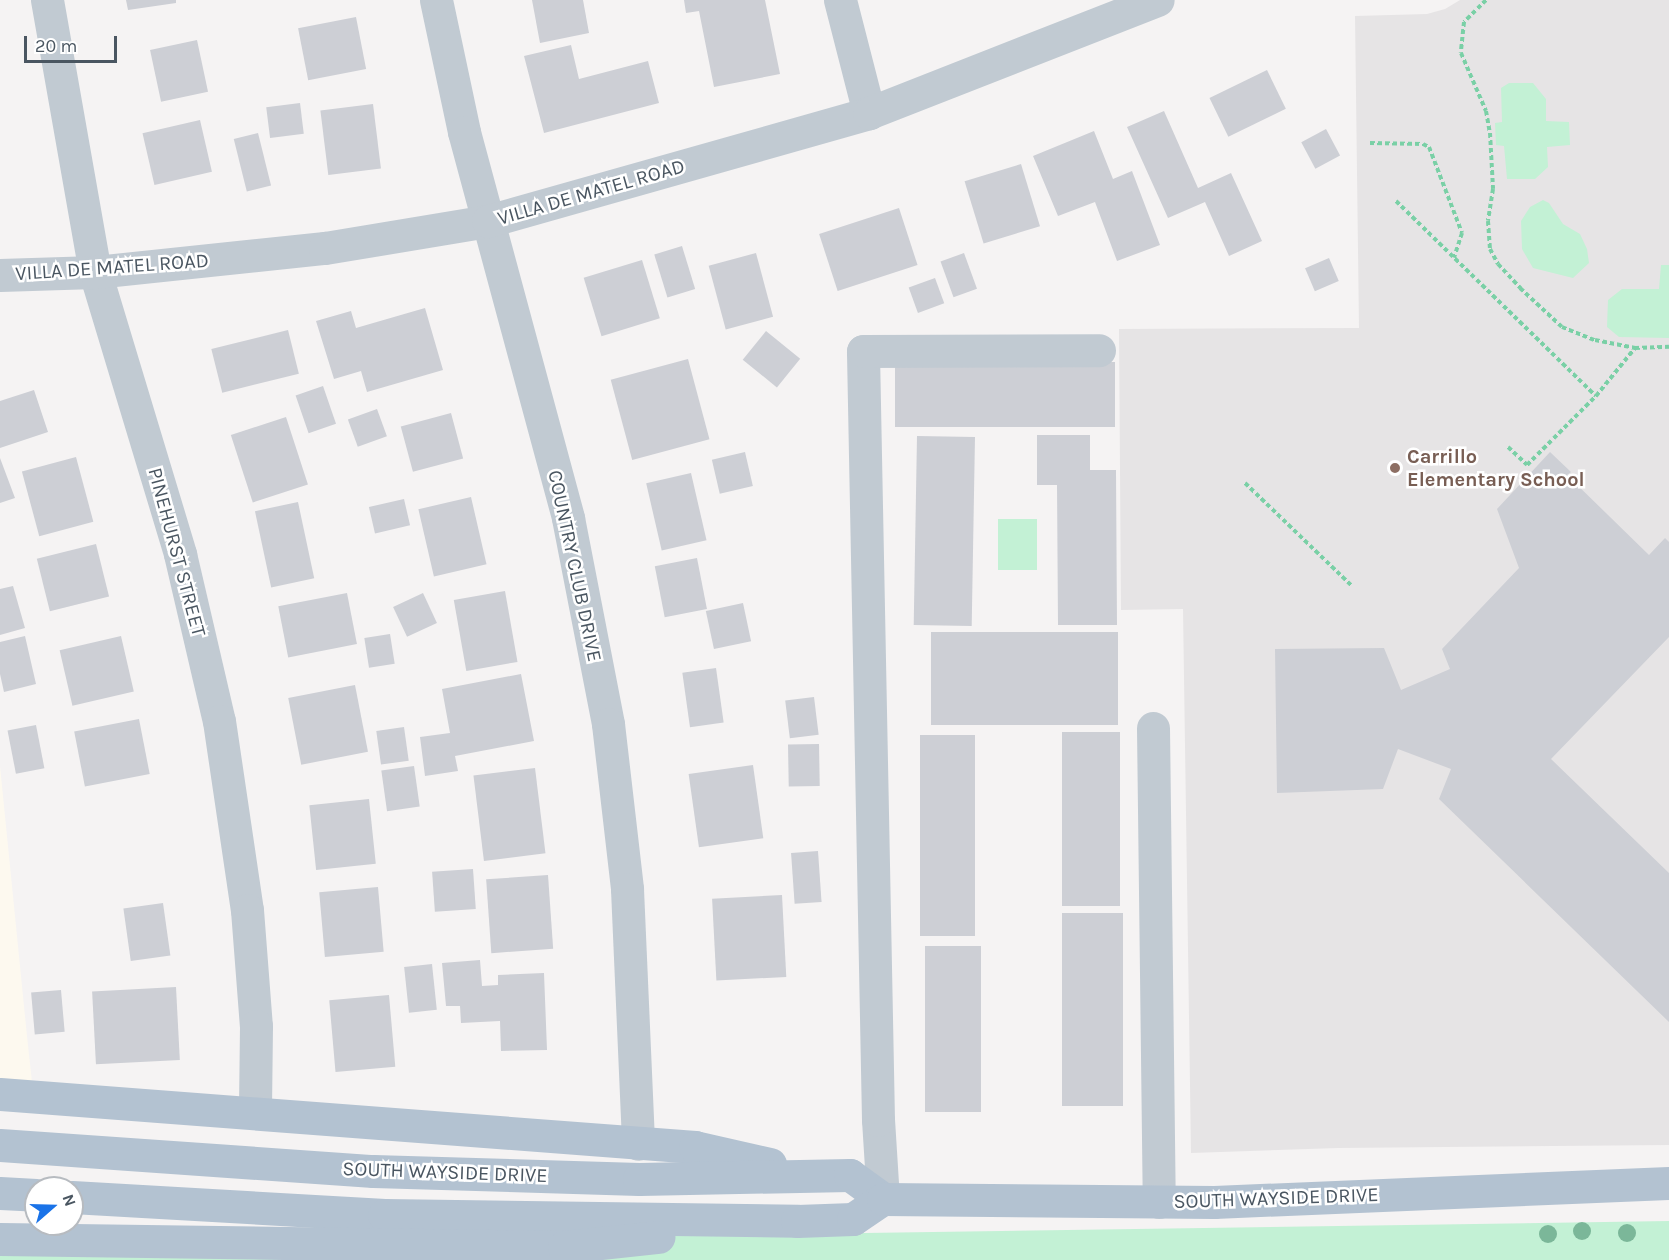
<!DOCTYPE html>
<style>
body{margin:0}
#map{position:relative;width:1669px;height:1260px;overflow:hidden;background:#f5f3f3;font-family:Karla,sans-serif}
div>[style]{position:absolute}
.commercial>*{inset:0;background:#fdf9ef}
.education>*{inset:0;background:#e6e4e5}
.green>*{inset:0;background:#c3f1d5;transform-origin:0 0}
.building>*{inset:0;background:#cdcfd5;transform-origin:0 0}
.path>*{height:4px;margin-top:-2px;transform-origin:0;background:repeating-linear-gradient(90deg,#7ad0a6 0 4.5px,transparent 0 7.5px)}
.minor>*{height:33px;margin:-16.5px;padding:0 16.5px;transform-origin:16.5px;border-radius:16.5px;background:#c1cad2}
.major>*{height:33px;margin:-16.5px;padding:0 16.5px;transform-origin:16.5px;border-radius:16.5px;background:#b3c2d1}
.trees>*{width:18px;height:18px;margin:-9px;border-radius:50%;background:#7bb799}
.dots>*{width:16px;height:16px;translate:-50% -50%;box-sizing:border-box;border:3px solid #fff;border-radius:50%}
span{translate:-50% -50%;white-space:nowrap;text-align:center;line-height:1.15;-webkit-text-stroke:5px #fff;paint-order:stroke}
.street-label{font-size:20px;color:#4a5661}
.education-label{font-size:20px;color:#785e54;font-weight:700}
.left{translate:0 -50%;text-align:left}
.north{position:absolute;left:24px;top:1176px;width:60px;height:60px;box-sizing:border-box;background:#fff;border:2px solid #b7bbc0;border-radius:50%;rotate:70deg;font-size:16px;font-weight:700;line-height:24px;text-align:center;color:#4a5661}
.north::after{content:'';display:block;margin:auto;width:21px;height:27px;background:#1a73e8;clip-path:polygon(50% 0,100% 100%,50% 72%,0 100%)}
.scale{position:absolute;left:24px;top:36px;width:93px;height:27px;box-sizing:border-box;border:3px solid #4a5661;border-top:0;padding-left:8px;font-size:18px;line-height:21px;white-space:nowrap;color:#4a5661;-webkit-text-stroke:4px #fff;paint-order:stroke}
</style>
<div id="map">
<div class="commercial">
<i style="clip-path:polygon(0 766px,27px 1036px,32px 1082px,0 1080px)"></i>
</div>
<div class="education">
<i style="clip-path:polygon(1460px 0,1669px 0,1669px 1145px,1338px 1148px,1191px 1153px,1183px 609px,1121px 610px,1119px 329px,1359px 328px,1355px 16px,1427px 14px,1445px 9px)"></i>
</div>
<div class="green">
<i style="clip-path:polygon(1509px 83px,1533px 83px,1546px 99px,1546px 121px,1569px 122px,1570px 145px,1547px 147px,1548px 167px,1535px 179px,1507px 179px,1504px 146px,1496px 145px,1495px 123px,1502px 122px,1501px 88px)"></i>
<i style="clip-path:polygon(1543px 200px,1549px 203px,1563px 224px,1580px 234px,1587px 249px,1589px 263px,1573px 278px,1533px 268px,1522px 249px,1521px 221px,1530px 207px)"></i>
<i style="clip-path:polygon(1661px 265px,1669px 265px,1669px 338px,1619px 337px,1607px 327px,1608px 300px,1622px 289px,1659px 289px)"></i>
<i style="left:998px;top:519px;width:39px;height:51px"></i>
<i style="clip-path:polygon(1669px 1221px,1669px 1260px,0 1260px,0 1246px)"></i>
</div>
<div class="building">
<i style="clip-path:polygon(126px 0,176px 0,176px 3px,128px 10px)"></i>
<i style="clip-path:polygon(532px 0,583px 0,589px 33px,540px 43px)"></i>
<i style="clip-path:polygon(684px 0,765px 0,780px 74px,714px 87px,699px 11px,686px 13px)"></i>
<i style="left:356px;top:17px;width:53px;height:59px;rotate:79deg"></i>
<i style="left:197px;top:40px;width:53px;height:48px;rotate:78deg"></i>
<i style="clip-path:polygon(571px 45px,579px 79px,648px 61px,659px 103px,544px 133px,524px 56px)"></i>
<i style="left:1267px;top:70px;width:43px;height:64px;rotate:64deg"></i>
<i style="left:300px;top:103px;width:31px;height:34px;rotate:83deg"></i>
<i style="left:373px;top:104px;width:65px;height:53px;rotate:83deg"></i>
<i style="clip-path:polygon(1164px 111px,1198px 188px,1231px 173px,1262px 241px,1229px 256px,1205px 202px,1168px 218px,1127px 127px)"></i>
<i style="left:200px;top:120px;width:53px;height:59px;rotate:77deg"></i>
<i style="left:1326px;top:129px;width:30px;height:28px;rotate:62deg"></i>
<i style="clip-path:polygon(1094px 131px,1113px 179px,1132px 171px,1160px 245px,1117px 261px,1095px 202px,1058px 216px,1033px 156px)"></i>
<i style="left:258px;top:133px;width:54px;height:25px;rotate:76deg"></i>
<i style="left:1021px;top:164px;width:65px;height:59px;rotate:73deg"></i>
<i style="left:899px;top:208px;width:60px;height:84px;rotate:72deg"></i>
<i style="left:682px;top:246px;width:45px;height:29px;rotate:73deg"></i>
<i style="left:756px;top:253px;width:66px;height:49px;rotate:75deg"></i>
<i style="left:964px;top:253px;width:38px;height:25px;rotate:70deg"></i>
<i style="left:1329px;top:258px;width:25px;height:26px;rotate:67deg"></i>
<i style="left:642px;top:260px;width:61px;height:61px;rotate:73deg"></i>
<i style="left:935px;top:278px;width:27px;height:28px;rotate:70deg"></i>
<i style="clip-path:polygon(425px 308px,443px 370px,367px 392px,361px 371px,334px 379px,316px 321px,351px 311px,356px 328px)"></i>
<i style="left:288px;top:330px;width:45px;height:79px;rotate:76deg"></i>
<i style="left:766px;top:331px;width:44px;height:37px;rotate:39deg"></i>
<i style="left:688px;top:359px;width:83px;height:80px;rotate:75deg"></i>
<i style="left:895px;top:362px;width:220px;height:65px"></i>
<i style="left:323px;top:386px;width:40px;height:29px;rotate:71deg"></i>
<i style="clip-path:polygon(34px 390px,48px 432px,0 448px,0 401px)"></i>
<i style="left:377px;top:409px;width:29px;height:31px;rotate:70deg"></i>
<i style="left:451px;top:413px;width:47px;height:52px;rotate:75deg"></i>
<i style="left:286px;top:417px;width:71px;height:58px;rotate:72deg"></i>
<i style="clip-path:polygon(1037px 435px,1090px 435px,1090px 470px,1116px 470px,1117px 625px,1058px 625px,1057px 485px,1037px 485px)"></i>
<i style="left:917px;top:436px;width:58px;height:189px;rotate:1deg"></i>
<i style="left:745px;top:452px;width:35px;height:34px;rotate:77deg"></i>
<i style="clip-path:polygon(1550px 452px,1571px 472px,1567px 475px,1649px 555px,1665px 538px,1669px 542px,1669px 637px,1551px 759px,1669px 873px,1669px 1022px,1439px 799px,1451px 769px,1398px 749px,1383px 789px,1277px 793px,1275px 649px,1384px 648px,1401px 690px,1450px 669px,1442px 649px,1519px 568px,1497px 509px)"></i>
<i style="left:76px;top:457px;width:67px;height:56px;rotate:75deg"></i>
<i style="clip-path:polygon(0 458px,15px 498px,0 503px)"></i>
<i style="left:691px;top:473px;width:69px;height:46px;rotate:77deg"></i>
<i style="left:471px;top:497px;width:69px;height:54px;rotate:77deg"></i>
<i style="left:404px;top:499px;width:27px;height:36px;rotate:77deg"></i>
<i style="left:298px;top:502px;width:78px;height:44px;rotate:78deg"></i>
<i style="left:96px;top:544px;width:54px;height:61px;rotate:76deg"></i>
<i style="left:697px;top:558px;width:52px;height:43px;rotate:79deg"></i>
<i style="clip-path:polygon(13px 586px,25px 628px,0 635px,0 589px)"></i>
<i style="left:505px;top:591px;width:72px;height:52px;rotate:80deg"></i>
<i style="left:347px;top:593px;width:52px;height:70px;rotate:79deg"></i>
<i style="left:423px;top:593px;width:33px;height:33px;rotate:65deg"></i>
<i style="left:743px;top:603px;width:39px;height:38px;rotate:78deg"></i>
<i style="left:931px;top:632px;width:187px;height:93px"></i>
<i style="left:390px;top:634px;width:30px;height:26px;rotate:81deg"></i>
<i style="clip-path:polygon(25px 636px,36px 684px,4px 692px,0 674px,0 642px)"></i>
<i style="left:121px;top:636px;width:57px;height:63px;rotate:77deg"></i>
<i style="left:716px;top:668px;width:55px;height:34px;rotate:82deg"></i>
<i style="clip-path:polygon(521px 674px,534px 741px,455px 756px,458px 771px,425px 776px,420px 737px,450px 733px,442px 689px)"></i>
<i style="left:355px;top:685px;width:68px;height:68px;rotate:79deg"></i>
<i style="left:814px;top:697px;width:38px;height:29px;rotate:83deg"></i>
<i style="left:139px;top:719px;width:56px;height:66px;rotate:79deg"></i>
<i style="left:36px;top:725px;width:44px;height:29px;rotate:79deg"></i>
<i style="left:404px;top:727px;width:34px;height:28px;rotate:82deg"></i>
<i style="left:1062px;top:732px;width:58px;height:174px"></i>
<i style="left:920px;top:735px;width:55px;height:201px"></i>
<i style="left:819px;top:744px;width:42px;height:31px;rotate:89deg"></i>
<i style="left:753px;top:765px;width:74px;height:65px;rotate:82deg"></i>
<i style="left:414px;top:766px;width:41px;height:33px;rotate:82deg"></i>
<i style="left:535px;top:768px;width:86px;height:62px;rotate:83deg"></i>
<i style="left:369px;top:799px;width:65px;height:60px;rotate:84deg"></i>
<i style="left:818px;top:851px;width:51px;height:27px;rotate:86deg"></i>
<i style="left:473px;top:869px;width:40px;height:41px;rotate:86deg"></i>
<i style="left:548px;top:875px;width:74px;height:62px;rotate:86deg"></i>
<i style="left:378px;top:887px;width:65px;height:59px;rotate:85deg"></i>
<i style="left:782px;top:895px;width:82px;height:70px;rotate:87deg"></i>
<i style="left:163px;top:903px;width:53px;height:40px;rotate:82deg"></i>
<i style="left:1062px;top:913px;width:61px;height:193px"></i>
<i style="left:925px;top:946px;width:56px;height:166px"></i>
<i style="clip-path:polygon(480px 960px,482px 986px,498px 985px,498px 975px,544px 973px,547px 1050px,501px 1051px,500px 1021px,461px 1023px,460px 1006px,446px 1006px,442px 963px)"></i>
<i style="left:432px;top:964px;width:46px;height:28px;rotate:84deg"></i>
<i style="left:176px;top:987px;width:73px;height:84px;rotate:87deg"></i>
<i style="left:61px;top:990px;width:42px;height:30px;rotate:85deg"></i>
<i style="left:389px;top:995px;width:72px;height:60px;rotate:85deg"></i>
</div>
<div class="path">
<i style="left:1486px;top:0;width:31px;rotate:135deg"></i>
<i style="left:1464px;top:22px;width:31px;rotate:96deg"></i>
<i style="left:1461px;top:53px;width:63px;rotate:66.7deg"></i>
<i style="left:1486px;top:111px;width:22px;rotate:80deg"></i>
<i style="left:1490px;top:133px;width:56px;rotate:86.9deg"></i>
<i style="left:1493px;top:189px;width:32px;rotate:99deg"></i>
<i style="left:1488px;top:221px;width:28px;rotate:86deg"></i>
<i style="left:1490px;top:249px;width:17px;rotate:62deg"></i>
<i style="left:1498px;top:264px;width:33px;rotate:47deg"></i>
<i style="left:1520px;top:288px;width:57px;rotate:42.9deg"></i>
<i style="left:1562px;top:327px;width:35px;rotate:22deg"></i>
<i style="left:1595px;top:340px;width:41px;rotate:11.3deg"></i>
<i style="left:1635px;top:348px;width:34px;rotate:-2deg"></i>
<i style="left:1370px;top:143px;width:53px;rotate:1.1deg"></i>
<i style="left:1423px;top:144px;width:7px;rotate:27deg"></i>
<i style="left:1429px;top:147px;width:92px;rotate:69deg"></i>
<i style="left:1462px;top:233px;width:26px;rotate:108deg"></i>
<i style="left:1396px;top:201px;width:279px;rotate:44.3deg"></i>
<i style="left:1508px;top:447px;width:26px;rotate:43deg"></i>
<i style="left:1527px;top:465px;width:98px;rotate:-45deg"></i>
<i style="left:1596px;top:396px;width:62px;rotate:-50.9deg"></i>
<i style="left:1245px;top:483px;width:149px;rotate:43.9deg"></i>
</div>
<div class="minor">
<i style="left:47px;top:0;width:276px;rotate:80deg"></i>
<i style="left:95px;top:272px;width:295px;rotate:73.2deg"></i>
<i style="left:180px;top:554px;width:171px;rotate:76.9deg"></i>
<i style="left:219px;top:721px;width:191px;rotate:81.6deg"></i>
<i style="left:247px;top:910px;width:116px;rotate:85.6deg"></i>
<i style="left:256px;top:1026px;width:87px;rotate:90.7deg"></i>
<i style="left:436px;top:0;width:135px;rotate:78deg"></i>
<i style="left:464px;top:132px;width:400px;rotate:74.9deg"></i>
<i style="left:568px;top:518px;width:210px;rotate:79deg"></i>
<i style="left:608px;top:724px;width:166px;rotate:83.4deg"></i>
<i style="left:627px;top:889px;width:255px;rotate:87.5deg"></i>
<i style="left:840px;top:0;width:117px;rotate:75.6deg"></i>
<i style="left:0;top:275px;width:95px;rotate:-1.8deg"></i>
<i style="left:95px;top:272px;width:231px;rotate:-6deg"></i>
<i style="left:325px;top:248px;width:165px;rotate:-9.4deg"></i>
<i style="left:488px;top:221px;width:396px;rotate:-15.8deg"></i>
<i style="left:869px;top:113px;width:310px;rotate:-21.4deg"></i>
<i style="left:1153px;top:728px;width:474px;rotate:89.3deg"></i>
<i style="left:883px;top:1199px;width:79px;rotate:-93.6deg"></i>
<i style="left:878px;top:1120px;width:769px;rotate:-91.12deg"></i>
<i style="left:863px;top:351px;width:236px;rotate:-0.2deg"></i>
</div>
<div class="major">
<i style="left:0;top:1094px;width:697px;rotate:4.36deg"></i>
<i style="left:695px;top:1147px;width:77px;rotate:12.8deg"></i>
<i style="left:0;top:1145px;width:374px;rotate:4deg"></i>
<i style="left:373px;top:1171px;width:266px;rotate:1.7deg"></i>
<i style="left:639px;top:1179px;width:211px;rotate:-1.1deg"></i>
<i style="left:850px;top:1175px;width:41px;rotate:36deg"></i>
<i style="left:0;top:1193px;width:36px;rotate:3deg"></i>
<i style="left:72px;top:1197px;width:313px;rotate:3.3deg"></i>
<i style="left:384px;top:1215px;width:413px;rotate:0.8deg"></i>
<i style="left:797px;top:1221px;width:56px;rotate:-2deg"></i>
<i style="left:853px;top:1219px;width:36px;rotate:-34deg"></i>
<i style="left:883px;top:1199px;width:331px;rotate:0.5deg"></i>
<i style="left:1214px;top:1202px;width:455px;rotate:-2.4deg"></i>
<i style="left:0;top:1239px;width:564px;rotate:0.81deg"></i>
<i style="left:564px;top:1247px;width:95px;rotate:-6.1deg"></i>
</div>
<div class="trees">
<i style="left:1582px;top:1231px"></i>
<i style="left:1627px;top:1233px"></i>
<i style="left:1548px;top:1234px"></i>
</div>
<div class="dots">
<i style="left:1395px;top:468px;background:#8d6e63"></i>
</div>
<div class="street-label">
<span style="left:591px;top:192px;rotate:-16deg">VILLA DE MATEL ROAD</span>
<span style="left:112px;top:267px;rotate:-4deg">VILLA DE MATEL ROAD</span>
<span style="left:177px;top:552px;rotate:75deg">PINEHURST STREET</span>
<span style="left:575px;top:566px;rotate:78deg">COUNTRY CLUB DRIVE</span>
<span style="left:445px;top:1172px;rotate:2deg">SOUTH WAYSIDE DRIVE</span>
<span style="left:1276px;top:1198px;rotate:-2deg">SOUTH WAYSIDE DRIVE</span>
</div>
<div class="education-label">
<span class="left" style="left:1407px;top:468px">Carrillo<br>Elementary School</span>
</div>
<div class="north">N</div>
<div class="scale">20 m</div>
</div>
